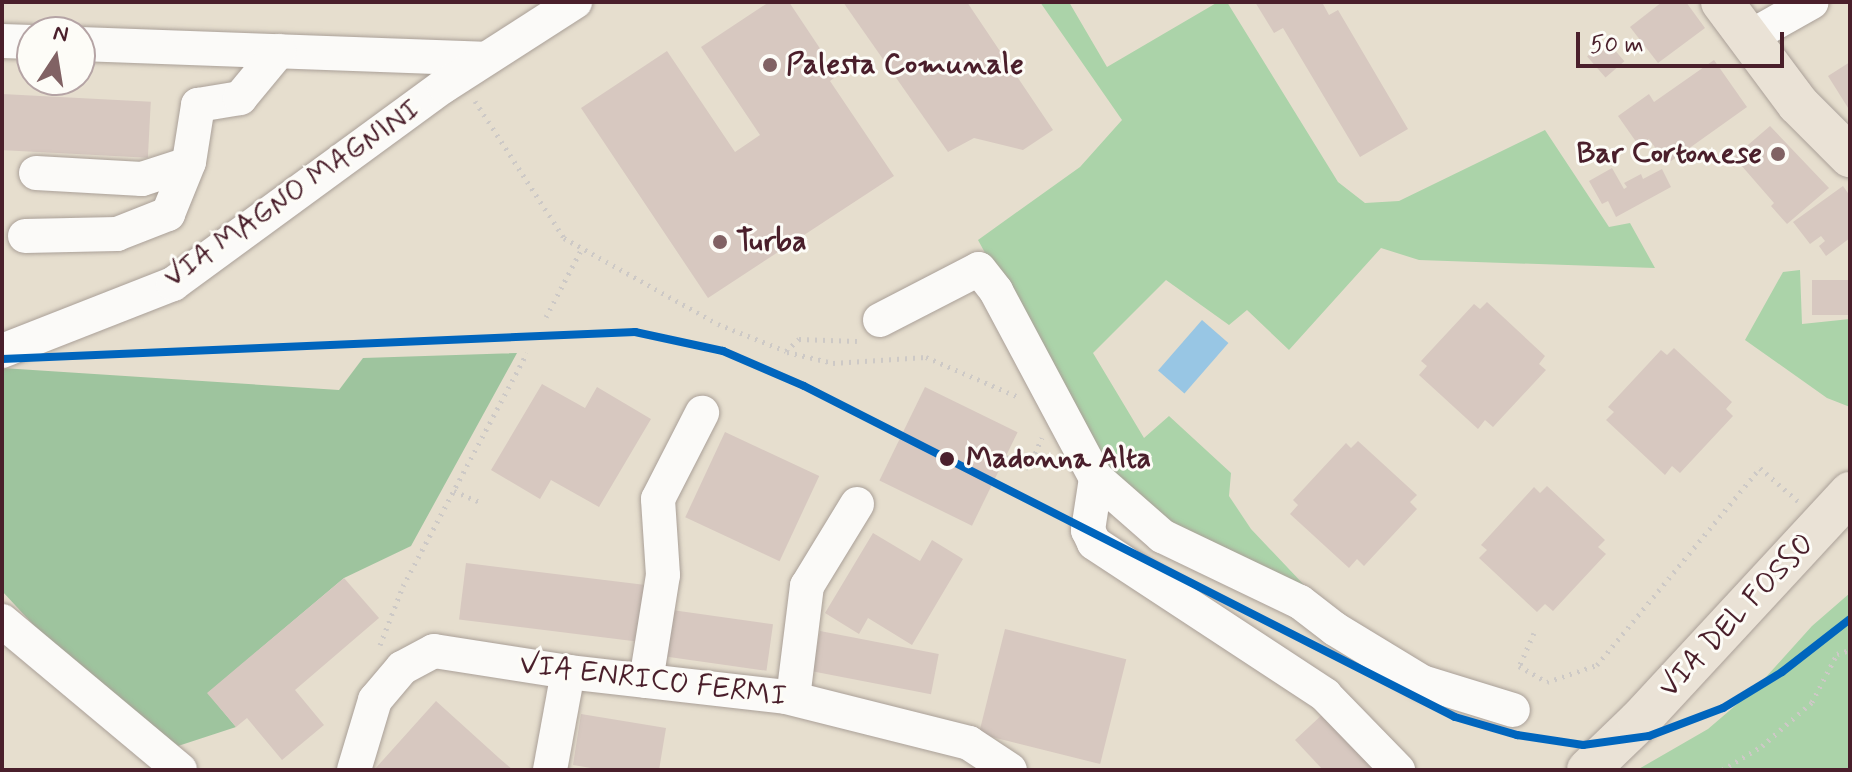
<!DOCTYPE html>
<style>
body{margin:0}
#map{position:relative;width:1852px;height:772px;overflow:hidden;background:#e6dece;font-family:Mynerve,sans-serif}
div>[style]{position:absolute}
.green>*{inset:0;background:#abd3a9}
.forest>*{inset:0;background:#9ec49e}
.water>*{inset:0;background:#98c6e4;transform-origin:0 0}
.building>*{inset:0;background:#d7c8c0;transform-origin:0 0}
.path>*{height:5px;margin-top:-2.5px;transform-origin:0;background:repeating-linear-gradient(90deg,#cdc9c6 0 2px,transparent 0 8px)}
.roads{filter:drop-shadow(0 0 2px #aaa098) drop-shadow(0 0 2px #aaa098)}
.minor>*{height:34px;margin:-17px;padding:0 17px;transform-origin:17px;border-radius:17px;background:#fbfaf8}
.major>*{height:42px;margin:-21px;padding:0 21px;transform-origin:21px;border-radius:21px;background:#eae2d6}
.tram-1>*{height:8px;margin:-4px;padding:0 4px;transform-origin:4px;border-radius:4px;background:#0065bd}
.dots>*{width:22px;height:22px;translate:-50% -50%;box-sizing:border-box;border:4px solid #fdfcf7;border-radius:50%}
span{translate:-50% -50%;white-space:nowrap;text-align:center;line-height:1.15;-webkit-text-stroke:6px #fdfcf7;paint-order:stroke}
.poi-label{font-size:30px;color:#4a1f2b;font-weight:700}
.left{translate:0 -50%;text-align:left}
.right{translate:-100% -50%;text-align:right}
.street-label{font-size:30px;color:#4a1f2b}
.stop-label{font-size:30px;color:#4a1f2b;font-weight:700}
.frame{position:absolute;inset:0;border:4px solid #4a1f2b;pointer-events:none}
.north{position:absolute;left:16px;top:16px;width:80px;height:80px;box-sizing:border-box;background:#fdfcf7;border:2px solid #b5a4a5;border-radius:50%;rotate:12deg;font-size:22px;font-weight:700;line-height:32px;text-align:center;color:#4a1f2b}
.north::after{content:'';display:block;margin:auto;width:28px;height:36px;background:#816264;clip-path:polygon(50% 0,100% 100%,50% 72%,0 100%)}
.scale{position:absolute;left:1576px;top:32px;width:208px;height:36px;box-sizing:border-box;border:4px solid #4a1f2b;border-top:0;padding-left:10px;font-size:24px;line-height:28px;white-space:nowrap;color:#4a1f2b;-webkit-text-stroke:6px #fdfcf7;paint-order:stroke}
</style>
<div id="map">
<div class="green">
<i style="clip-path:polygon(1040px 2px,1069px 2px,1107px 67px,1218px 2px,1227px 2px,1338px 182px,1365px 203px,1399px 201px,1545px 130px,1609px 227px,1630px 223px,1655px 268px,1419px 260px,1381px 248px,1289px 350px,1247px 310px,1229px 325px,1166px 280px,1093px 353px,1144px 438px,1169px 416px,1231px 473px,1229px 496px,1251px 529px,1305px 586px,1189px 533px,1112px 485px,978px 240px,1080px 167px,1122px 120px)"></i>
<i style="clip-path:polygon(1800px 270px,1802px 324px,1850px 319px,1850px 407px,1827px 398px,1745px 340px,1783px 272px)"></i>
<i style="clip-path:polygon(1850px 593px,1850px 770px,1637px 770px,1708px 729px,1757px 687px,1812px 626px)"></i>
</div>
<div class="forest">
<i style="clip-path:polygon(517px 353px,411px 546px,344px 578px,208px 693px,236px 727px,178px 746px,53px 646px,2px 591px,2px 368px,339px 390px,363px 358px)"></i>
</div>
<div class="water">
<i style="left:1202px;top:320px;width:35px;height:67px;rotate:41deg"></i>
</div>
<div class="building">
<i style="clip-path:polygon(769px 2px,789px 2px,821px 50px,819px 52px,835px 77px,830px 81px,894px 176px,708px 298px,581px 108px,667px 51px,735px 152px,760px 135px,701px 47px)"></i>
<i style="clip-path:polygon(843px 2px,967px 2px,1053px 130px,1023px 150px,974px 138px,948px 152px)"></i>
<i style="clip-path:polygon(1255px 2px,1327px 2px,1323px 4px,1329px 15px,1338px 10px,1408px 129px,1360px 157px,1283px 28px,1274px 33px)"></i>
<i style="clip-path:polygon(1662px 2px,1686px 2px,1705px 28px,1658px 63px,1630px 27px)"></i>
<i style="left:1606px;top:40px;width:28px;height:25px;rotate:49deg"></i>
<i style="clip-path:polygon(1714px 60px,1747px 107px,1667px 164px,1649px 139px,1639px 146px,1618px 116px,1649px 94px,1654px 102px)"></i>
<i style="clip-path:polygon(1850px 62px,1850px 111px,1828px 76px)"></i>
<i style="left:2px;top:94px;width:149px;height:56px;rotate:3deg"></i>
<i style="clip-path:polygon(1770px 126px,1829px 188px,1787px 224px,1771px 206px,1774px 203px,1734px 157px)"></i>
<i style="clip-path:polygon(1612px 168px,1624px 189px,1627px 187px,1624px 183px,1641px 174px,1643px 179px,1662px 169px,1671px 187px,1616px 217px,1608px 201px,1602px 204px,1589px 181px)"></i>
<i style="clip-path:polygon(1843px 186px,1850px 196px,1850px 238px,1826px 256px,1819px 246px,1825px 241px,1821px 236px,1810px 244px,1793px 222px)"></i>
<i style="left:1850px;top:280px;width:35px;height:38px;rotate:90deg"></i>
<i style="clip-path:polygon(1487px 302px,1545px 356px,1539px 364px,1546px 370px,1493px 427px,1485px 420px,1478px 429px,1419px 375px,1427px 366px,1421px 361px,1474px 304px,1480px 309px)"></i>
<i style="clip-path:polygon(1674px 348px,1732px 402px,1726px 409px,1733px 416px,1680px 473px,1672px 466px,1665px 475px,1606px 420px,1614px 412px,1608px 407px,1661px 350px,1667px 355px)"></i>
<i style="clip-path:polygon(542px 384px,585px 408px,597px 387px,651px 419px,599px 507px,551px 480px,540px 499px,491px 470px)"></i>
<i style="left:925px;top:387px;width:103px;height:104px;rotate:26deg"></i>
<i style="left:725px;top:432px;width:104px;height:94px;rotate:25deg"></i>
<i style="clip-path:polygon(1358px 441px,1417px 495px,1410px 502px,1417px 509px,1364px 566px,1357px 559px,1349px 568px,1290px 514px,1298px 505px,1293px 500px,1346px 443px,1351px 448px)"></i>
<i style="clip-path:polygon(1547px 486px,1605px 540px,1598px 547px,1606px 554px,1553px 611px,1545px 604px,1537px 612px,1479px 558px,1487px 550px,1481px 545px,1534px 487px,1540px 493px)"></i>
<i style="clip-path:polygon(873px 533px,920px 561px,932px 540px,963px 559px,912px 645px,868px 618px,859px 634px,825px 613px)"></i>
<i style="left:466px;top:563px;width:183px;height:57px;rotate:7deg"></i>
<i style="clip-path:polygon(344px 578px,379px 618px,295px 690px,324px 725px,282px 760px,247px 718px,236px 727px,207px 693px)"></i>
<i style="left:672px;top:610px;width:102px;height:47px;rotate:8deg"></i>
<i style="left:1005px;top:629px;width:125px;height:108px;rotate:14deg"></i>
<i style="left:820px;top:631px;width:121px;height:41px;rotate:11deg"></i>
<i style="clip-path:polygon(436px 701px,499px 758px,513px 770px,374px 770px)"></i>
<i style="clip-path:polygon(1325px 712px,1380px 770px,1323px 770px,1295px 740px)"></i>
<i style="clip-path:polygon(581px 714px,666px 728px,659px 770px,603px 770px,573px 765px)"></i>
</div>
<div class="path">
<i style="left:475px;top:101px;width:163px;rotate:57deg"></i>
<i style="left:564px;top:238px;width:176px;rotate:29.2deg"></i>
<i style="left:718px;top:324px;width:73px;rotate:21.7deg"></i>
<i style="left:786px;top:351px;width:18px;rotate:-43deg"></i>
<i style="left:799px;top:339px;width:58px;rotate:2deg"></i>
<i style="left:546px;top:317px;width:78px;rotate:-62.4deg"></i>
<i style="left:787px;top:352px;width:47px;rotate:13.4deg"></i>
<i style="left:833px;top:363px;width:93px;rotate:-3.7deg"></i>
<i style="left:926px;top:357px;width:101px;rotate:23.3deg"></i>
<i style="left:1006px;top:457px;width:25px;rotate:26deg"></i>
<i style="left:1029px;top:468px;width:33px;rotate:-67deg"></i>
<i style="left:454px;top:491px;width:28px;rotate:23deg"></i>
<i style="left:1534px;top:633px;width:36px;rotate:114deg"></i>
<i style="left:1519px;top:666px;width:32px;rotate:30deg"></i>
<i style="left:1547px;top:682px;width:53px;rotate:-18.8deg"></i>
<i style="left:1597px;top:665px;width:256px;rotate:-50.4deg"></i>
<i style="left:1760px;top:468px;width:52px;rotate:41.1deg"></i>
<i style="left:380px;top:645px;width:63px;rotate:-68.7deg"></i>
<i style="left:403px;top:586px;width:264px;rotate:-62deg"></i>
<i style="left:1722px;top:770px;width:47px;rotate:-31deg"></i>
<i style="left:1762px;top:746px;width:67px;rotate:-41.3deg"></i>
<i style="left:1812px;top:702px;width:54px;rotate:-62.5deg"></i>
<i style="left:1837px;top:654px;width:14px;rotate:-17deg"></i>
</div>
<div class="roads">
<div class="minor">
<i style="left:1748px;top:38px;width:73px;rotate:-29.4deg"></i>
<i style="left:2px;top:41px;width:30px;rotate:2deg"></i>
<i style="left:80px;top:44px;width:404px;rotate:2.1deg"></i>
<i style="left:36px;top:173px;width:106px;rotate:3.2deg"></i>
<i style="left:142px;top:179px;width:48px;rotate:-18.1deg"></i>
<i style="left:25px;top:236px;width:92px;rotate:-1.2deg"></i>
<i style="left:117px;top:234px;width:55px;rotate:-21.4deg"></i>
<i style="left:168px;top:214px;width:56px;rotate:-68deg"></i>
<i style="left:189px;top:162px;width:58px;rotate:-81deg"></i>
<i style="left:198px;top:105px;width:43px;rotate:-9.5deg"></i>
<i style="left:240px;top:98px;width:61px;rotate:-50.3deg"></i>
<i style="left:880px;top:320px;width:111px;rotate:-27.3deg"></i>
<i style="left:979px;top:269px;width:28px;rotate:52deg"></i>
<i style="left:996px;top:291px;width:212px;rotate:61.9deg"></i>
<i style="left:1096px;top:478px;width:53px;rotate:98.7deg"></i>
<i style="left:1088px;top:530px;width:14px;rotate:65deg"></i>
<i style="left:1094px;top:543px;width:277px;rotate:33.3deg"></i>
<i style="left:1325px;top:695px;width:105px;rotate:45.8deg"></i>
<i style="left:2px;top:351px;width:184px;rotate:-21.4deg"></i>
<i style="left:173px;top:284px;width:336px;rotate:-36.2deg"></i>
<i style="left:444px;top:86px;width:156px;rotate:-32.7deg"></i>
<i style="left:1096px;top:478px;width:88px;rotate:41.3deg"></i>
<i style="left:1162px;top:536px;width:153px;rotate:25.6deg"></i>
<i style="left:1300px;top:602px;width:44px;rotate:37.6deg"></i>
<i style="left:1335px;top:629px;width:102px;rotate:31.3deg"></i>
<i style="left:1422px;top:682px;width:95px;rotate:17.1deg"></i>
<i style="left:2px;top:621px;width:232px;rotate:39.9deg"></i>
<i style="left:646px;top:681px;width:107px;rotate:-80.9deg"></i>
<i style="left:663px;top:575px;width:76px;rotate:-93.8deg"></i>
<i style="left:658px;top:499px;width:97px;rotate:-62.9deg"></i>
<i style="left:793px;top:698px;width:113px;rotate:-82.9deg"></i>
<i style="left:807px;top:586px;width:96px;rotate:-58.6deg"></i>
<i style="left:354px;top:770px;width:73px;rotate:-73.3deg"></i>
<i style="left:375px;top:700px;width:42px;rotate:-49.8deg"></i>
<i style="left:402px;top:668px;width:36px;rotate:-28deg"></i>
<i style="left:434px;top:651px;width:136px;rotate:8.9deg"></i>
<i style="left:568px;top:672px;width:219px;rotate:6.5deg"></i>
<i style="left:786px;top:697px;width:189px;rotate:14.1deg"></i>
<i style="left:969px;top:743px;width:49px;rotate:33.4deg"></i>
<i style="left:550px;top:770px;width:100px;rotate:-79.6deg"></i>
</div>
<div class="major">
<i style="left:1722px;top:2px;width:127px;rotate:53.3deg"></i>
<i style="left:1798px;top:104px;width:74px;rotate:45deg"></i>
<i style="left:1588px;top:770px;width:71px;rotate:-43.9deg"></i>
<i style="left:1639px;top:721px;width:311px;rotate:-47.2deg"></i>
</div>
</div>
<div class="tram-1">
<i style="left:2px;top:359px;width:634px;rotate:-2.44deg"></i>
<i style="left:635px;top:332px;width:90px;rotate:12.2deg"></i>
<i style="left:723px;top:351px;width:88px;rotate:23.4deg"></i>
<i style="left:804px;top:386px;width:730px;rotate:26.95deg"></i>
<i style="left:1455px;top:717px;width:65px;rotate:16.2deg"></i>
<i style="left:1517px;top:735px;width:67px;rotate:8.6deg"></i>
<i style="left:1583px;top:745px;width:67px;rotate:-7.8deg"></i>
<i style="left:1649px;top:736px;width:79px;rotate:-20.7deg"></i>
<i style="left:1723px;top:708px;width:69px;rotate:-31.4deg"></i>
<i style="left:1782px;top:672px;width:86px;rotate:-37.9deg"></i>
</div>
<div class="dots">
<i style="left:770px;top:65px;background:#816264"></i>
<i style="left:1778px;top:154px;background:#816264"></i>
<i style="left:720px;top:242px;background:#816264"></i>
<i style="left:947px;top:459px;background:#4a1f2b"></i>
</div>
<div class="poi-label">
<span class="left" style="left:786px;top:65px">Palesta Comunale</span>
<span class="right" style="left:1762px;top:154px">Bar Cortonese</span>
<span class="left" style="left:736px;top:242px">Turba</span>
</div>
<div class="street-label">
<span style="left:292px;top:194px;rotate:-35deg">VIA MAGNO MAGNINI</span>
<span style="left:1737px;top:616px;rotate:-47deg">VIA DEL FOSSO</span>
<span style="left:653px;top:681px;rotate:7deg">VIA ENRICO FERMI</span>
</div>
<div class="stop-label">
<span class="left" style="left:966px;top:459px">Madonna Alta</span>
</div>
<div class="frame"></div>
<div class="north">N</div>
<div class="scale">50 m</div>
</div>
